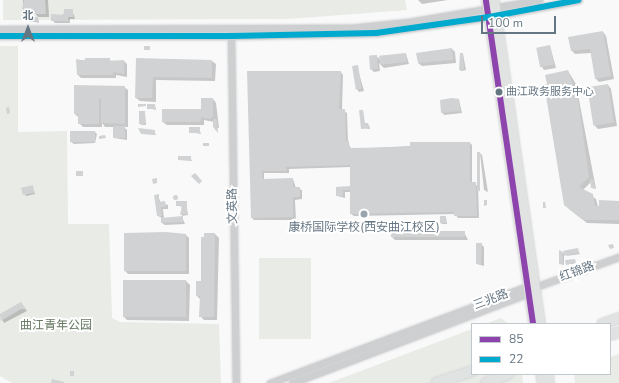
<!DOCTYPE html>
<meta charset="utf-8">
<style>
body{margin:0}
#map{position:relative;width:619px;height:383px;overflow:hidden;background:#f9f9f9;font-family:"Nunito Sans","Noto Sans SC",sans-serif}
div>[style]{position:absolute}
.green>*{inset:0;background:#e8ebe6;transform-origin:0 0}
.shadow>*{inset:0;background:#0003}
.building>*{inset:0;background:#d0d2d3;transform-origin:0 0}
.round{border-radius:50%}
.roads{filter:drop-shadow(0 0 1px #d5d6d7) drop-shadow(0 0 1px #d5d6d7)}
.minor>*{height:7px;margin:-3.5px;padding:0 3.5px;transform-origin:3.5px;border-radius:3.5px;background:#cecfd0}
.major>*{height:9px;margin:-4.5px;padding:0 4.5px;transform-origin:4.5px;border-radius:4.5px;background:#e1e2e2}
.highway>*{height:10px;margin:-5px;padding:0 5px;transform-origin:5px;border-radius:5px;background:#e1e2e2}
.bus-1>*{height:6px;margin:-3px;padding:0 3px;transform-origin:3px;border-radius:3px;background:#8e44ad}
.bus-2>*{height:6px;margin:-3px;padding:0 3px;transform-origin:3px;border-radius:3px;background:#00a9ce}
.dots>*{width:11px;height:11px;translate:-50% -50%;box-sizing:border-box;border:2px solid #fff;border-radius:50%}
span{translate:-50% -50%;white-space:nowrap;text-align:center;line-height:1.15;-webkit-text-stroke:4px #fff;paint-order:stroke}
.bus-label{font-size:11px;color:#657683}
.left{translate:0 -50%;text-align:left}
.street-label{font-size:12px;color:#657683}
.poi-label{font-size:12px;color:#657683}
.park-label{font-size:12px;color:#687a64}
.legend{position:absolute;left:471px;top:323px;width:140px;height:52px;box-sizing:border-box;background:#fff;border:1px solid #c1c8cd;margin:0;padding:5px 7px;list-style:none;font-size:12px;color:#657683}
.legend li{display:flex;align-items:center;gap:8px;height:20px}
.legend b{width:20px;border:1px solid #c1c8cd}
.north{position:absolute;left:8px;top:8px;width:40px;height:40px;-webkit-text-stroke:3px #fff;paint-order:stroke;rotate:0deg;font-size:11px;font-weight:700;line-height:16px;text-align:center;color:#657683}
.north::after{content:'';display:block;margin:auto;width:14px;height:18px;background:#657683;clip-path:polygon(50% 0,100% 100%,50% 72%,0 100%)}
.scale{position:absolute;left:481px;top:16px;width:75px;height:18px;box-sizing:border-box;border:2px solid #657683;border-top:0;padding-left:5px;font-size:12px;line-height:14px;white-space:nowrap;color:#657683;-webkit-text-stroke:3px #fff;paint-order:stroke}
</style>
<div id="map">
<div class="green">
<i style="clip-path:polygon(3px 0,405px 0,407px 10px,288px 19px,3px 20px)"></i>
<i style="clip-path:polygon(0 46px,18px 46px,18px 132px,67px 131px,68px 224px,109px 224px,112px 318px,120px 322px,219px 324px,221px 383px,12px 383px,0 376px)"></i>
<i style="left:259px;top:258px;width:52px;height:81px"></i>
<i style="clip-path:polygon(501px 318px,509px 324px,485px 324px)"></i>
<i style="clip-path:polygon(472px 329px,472px 374px,522px 374px,523px 383px,329px 383px)"></i>
<i style="clip-path:polygon(619px 354px,619px 383px,575px 383px,574px 374px,610px 374px,610px 357px)"></i>
</div>
<div class="shadow">
<i style="clip-path:polygon(23px 0,48px 0,49px 17px,38px 17px,34px 12px,27px 12px,23px 9px)"></i>
<i style="clip-path:polygon(418px 0,448px 0,422px 4px)"></i>
<i style="clip-path:polygon(72px 10px,75px 19px,70px 19px,70px 23px,55px 23px,52px 20px)"></i>
<i style="clip-path:polygon(38px 18px,39px 23px,31px 21px)"></i>
<i style="clip-path:polygon(603px 32px,606px 36px,614px 79px,599px 82px,596px 79px,591px 53px,575px 54px,571px 50px)"></i>
<i style="clip-path:polygon(550px 46px,556px 68px,544px 70px,542px 67px)"></i>
<i style="clip-path:polygon(452px 49px,455px 52px,456px 63px,422px 66px,418px 63px)"></i>
<i style="clip-path:polygon(406px 54px,409px 64px,384px 68px,379px 63px,380px 71px,374px 72px,371px 69px,376px 56px,381px 60px)"></i>
<i style="clip-path:polygon(463px 54px,466px 70px,461px 71px,460px 70px)"></i>
<i style="clip-path:polygon(137px 59px,212px 61px,216px 64px,215px 81px,156px 80px,156px 102px,140px 101px,136px 98px)"></i>
<i style="clip-path:polygon(77px 60px,124px 61px,127px 64px,127px 77px,116px 75px,116px 78px,81px 78px,78px 75px)"></i>
<i style="clip-path:polygon(357px 66px,364px 91px,359px 92px,357px 89px)"></i>
<i style="clip-path:polygon(568px 71px,576px 84px,596px 189px,592px 188px,591px 182px,583px 190px,596px 199px,598px 207px,619px 202px,619px 224px,587px 223px,569px 209px,548px 85px)"></i>
<i style="clip-path:polygon(248px 72px,341px 72px,343px 75px,342px 110px,347px 113px,348px 142px,351px 149px,470px 143px,472px 145px,472px 183px,478px 186px,479px 218px,458px 218px,455px 214px,354px 216px,351px 214px,351px 192px,345px 192px,345px 198px,337px 196px,337px 188px,351px 187px,351px 167px,289px 169px,289px 173px,264px 173px,264px 180px,293px 179px,296px 188px,302px 190px,302px 199px,295px 200px,296px 220px,254px 220px,252px 218px)"></i>
<i style="clip-path:polygon(608px 85px,611px 89px,617px 126px,598px 129px,595px 126px)"></i>
<i style="clip-path:polygon(75px 86px,124px 87px,128px 90px,128px 127px,124px 127px,127px 130px,127px 140px,114px 138px,114px 127px,105px 127px,102px 123px,102px 127px,83px 127px,79px 123px,79px 118px,75px 114px)"></i>
<i style="clip-path:polygon(213px 99px,216px 103px,219px 128px,216px 128px,214px 122px,204px 120px,204px 125px,167px 125px,163px 122px,202px 110px)"></i>
<i style="clip-path:polygon(459px 100px,462px 113px,444px 115px,442px 112px)"></i>
<i style="clip-path:polygon(155px 105px,156px 110px,148px 108px)"></i>
<i style="clip-path:polygon(363px 111px,365px 124px,369px 125px,370px 129px,362px 128px)"></i>
<i style="clip-path:polygon(145px 112px,146px 125px,142px 125px,140px 124px)"></i>
<i style="clip-path:polygon(199px 128px,201px 134px,190px 132px)"></i>
<i style="clip-path:polygon(154px 131px,156px 135px,142px 134px)"></i>
<i style="clip-path:polygon(95px 132px,97px 134px,95px 143px,74px 144px,71px 142px)"></i>
<i style="clip-path:polygon(480px 153px,482px 155px,488px 192px,484px 190px)"></i>
<i style="clip-path:polygon(190px 157px,192px 161px,179px 160px)"></i>
<i style="clip-path:polygon(32px 186px,35px 194px,26px 196px,22px 188px)"></i>
<i style="clip-path:polygon(158px 196px,161px 203px,168px 205px,168px 209px,163px 209px,164px 219px,182px 217px,185px 224px,165px 225px,162px 223px,162px 218px,158px 216px)"></i>
<i style="clip-path:polygon(186px 202px,188px 215px,182px 216px,182px 207px,177px 205px)"></i>
<i style="clip-path:polygon(446px 217px,447px 224px,442px 224px,441px 223px)"></i>
<i style="clip-path:polygon(464px 232px,468px 240px,395px 240px,391px 236px)"></i>
<i style="clip-path:polygon(205px 234px,215px 234px,219px 238px,217px 320px,204px 320px,200px 316px,201px 300px,197px 296px,202px 282px)"></i>
<i style="clip-path:polygon(186px 235px,189px 238px,189px 274px,128px 274px,124px 270px)"></i>
<i style="clip-path:polygon(481px 244px,484px 247px,484px 266px,477px 264px)"></i>
<i style="clip-path:polygon(577px 249px,580px 254px,566px 256px)"></i>
<i style="clip-path:polygon(560px 251px,564px 253px,564px 265px,560px 264px)"></i>
<i style="clip-path:polygon(574px 260px,576px 264px,567px 264px)"></i>
<i style="clip-path:polygon(186px 281px,190px 285px,189px 321px,127px 320px,124px 317px)"></i>
<i style="clip-path:polygon(20px 303px,27px 311px,4px 323px,0 315px)"></i>
</div>
<div class="building">
<i style="clip-path:polygon(24px 0,45px 0,46px 14px,33px 14px,33px 9px,22px 9px)"></i>
<i style="clip-path:polygon(64px 9px,73px 9px,73px 17px,68px 17px,68px 21px,51px 21px,51px 14px,64px 15px)"></i>
<i style="clip-path:polygon(29px 17px,38px 17px,38px 21px,30px 22px)"></i>
<i style="clip-path:polygon(603px 31px,611px 76px,595px 79px,590px 49px,571px 51px,568px 37px)"></i>
<i style="left:550px;top:45px;width:20px;height:14px;rotate:79deg"></i>
<i style="left:144px;top:46px;width:6px;height:4px"></i>
<i style="clip-path:polygon(452px 48px,453px 60px,418px 63px,416px 53px)"></i>
<i style="left:406px;top:53px;width:9px;height:27px;rotate:84deg"></i>
<i style="clip-path:polygon(460px 53px,463px 53px,464px 69px,459px 70px)"></i>
<i style="left:377px;top:55px;width:14px;height:8px;rotate:86deg"></i>
<i style="clip-path:polygon(85px 58px,110px 58px,110px 61px,124px 60px,124px 74px,113px 72px,113px 75px,77px 75px,76px 59px,85px 61px)"></i>
<i style="clip-path:polygon(136px 58px,212px 60px,212px 78px,153px 77px,152px 98px,135px 98px)"></i>
<i style="left:358px;top:65px;width:24px;height:6px;rotate:81deg"></i>
<i style="clip-path:polygon(568px 70px,578px 99px,589px 177px,579px 187px,593px 194px,595px 206px,599px 206px,599px 200px,619px 201px,619px 220px,583px 220px,564px 205px,544px 84px,547px 84px,545px 75px)"></i>
<i style="clip-path:polygon(247px 71px,341px 71px,339px 109px,345px 109px,346px 141px,349px 141px,349px 148px,410px 147px,410px 142px,470px 142px,470px 182px,476px 182px,477px 216px,454px 216px,454px 212px,350px 214px,350px 190px,343px 190px,343px 196px,336px 196px,336px 187px,350px 186px,350px 165px,286px 167px,287px 171px,262px 171px,262px 179px,293px 178px,293px 187px,300px 187px,300px 197px,293px 197px,293px 217px,251px 218px)"></i>
<i style="left:608px;top:84px;width:39px;height:21px;rotate:81deg"></i>
<i style="clip-path:polygon(74px 85px,125px 86px,125px 124px,101px 123px,101px 99px,99px 99px,99px 124px,78px 124px,78px 114px,74px 114px)"></i>
<i style="clip-path:polygon(201px 98px,213px 98px,213px 116px,210px 119px,201px 117px,201px 122px,162px 122px,162px 109px,201px 109px)"></i>
<i style="clip-path:polygon(452px 98px,459px 99px,460px 111px,441px 113px,440px 100px)"></i>
<i style="clip-path:polygon(138px 104px,146px 104px,146px 106px,138px 107px)"></i>
<i style="left:147px;top:104px;width:8px;height:5px"></i>
<i style="clip-path:polygon(9px 107px,10px 113px,7px 114px,6px 108px)"></i>
<i style="clip-path:polygon(359px 110px,363px 110px,364px 123px,368px 123px,369px 128px,361px 129px)"></i>
<i style="left:139px;top:111px;width:6px;height:13px"></i>
<i style="clip-path:polygon(213px 119px,217px 119px,218px 133px,213px 127px)"></i>
<i style="left:113px;top:126px;width:12px;height:12px"></i>
<i style="left:189px;top:127px;width:11px;height:6px"></i>
<i style="clip-path:polygon(138px 128px,155px 130px,155px 134px,141px 134px)"></i>
<i style="left:70px;top:131px;width:25px;height:11px"></i>
<i style="clip-path:polygon(105px 135px,106px 138px,99px 139px,99px 136px)"></i>
<i style="left:203px;top:143px;width:6px;height:3px"></i>
<i style="left:477px;top:152px;width:3px;height:39px"></i>
<i style="left:178px;top:156px;width:13px;height:4px"></i>
<i style="left:76px;top:171px;width:7px;height:5px"></i>
<i style="clip-path:polygon(195px 173px,202px 181px,199px 184px,191px 176px)"></i>
<i style="clip-path:polygon(157px 178px,157px 183px,153px 184px,152px 179px)"></i>
<i style="clip-path:polygon(593px 179px,595px 188px,591px 188px,590px 180px)"></i>
<i style="clip-path:polygon(33px 185px,34px 193px,23px 195px,21px 188px)"></i>
<i style="clip-path:polygon(159px 194px,159px 202px,165px 201px,166px 207px,161px 207px,162px 216px,157px 216px,154px 195px)"></i>
<i class="round" style="left:172.5px;top:194.5px;width:5px;height:5px"></i>
<i style="clip-path:polygon(484px 200px,487px 200px,487px 205px,484px 206px)"></i>
<i style="clip-path:polygon(176px 201px,187px 201px,187px 214px,180px 215px,182px 206px,176px 206px)"></i>
<i style="clip-path:polygon(543px 202px,545px 202px,546px 208px,543px 208px)"></i>
<i style="clip-path:polygon(183px 216px,183px 222px,161px 223px,161px 218px)"></i>
<i style="left:440px;top:216px;width:6px;height:7px"></i>
<i style="left:391px;top:231px;width:74px;height:6px"></i>
<i style="clip-path:polygon(166px 232px,186px 234px,186px 271px,124px 271px,124px 233px)"></i>
<i style="clip-path:polygon(204px 233px,215px 233px,214px 317px,199px 317px,200px 296px,196px 296px,196px 281px,201px 281px,201px 237px,204px 237px)"></i>
<i style="clip-path:polygon(476px 243px,482px 243px,481px 264px,476px 264px)"></i>
<i style="clip-path:polygon(613px 244px,614px 248px,610px 249px,608px 245px)"></i>
<i style="left:578px;top:248px;width:5px;height:15px;rotate:79deg"></i>
<i style="clip-path:polygon(559px 250px,563px 252px,563px 264px,559px 264px)"></i>
<i style="clip-path:polygon(575px 259px,576px 263px,566px 265px,565px 260px)"></i>
<i style="left:123px;top:280px;width:63px;height:37px"></i>
<i style="clip-path:polygon(21px 302px,26px 309px,21px 309px,1px 321px,0 314px)"></i>
<i style="left:70px;top:371px;width:4px;height:5px"></i>
<i style="clip-path:polygon(52px 379px,64px 382px,64px 383px,51px 383px)"></i>
</div>
<div class="roads">
<div class="minor">
<i style="left:0;top:29px;width:350px;rotate:-0.2deg"></i>
<i style="left:350px;top:28px;width:59px;rotate:-5.8deg"></i>
<i style="left:409px;top:22px;width:132px;rotate:-9.6deg"></i>
<i style="left:231px;top:33px;width:350px;rotate:89.2deg"></i>
<i style="left:0;top:36px;width:231px"></i>
<i style="left:231px;top:36px;width:145px;rotate:-1.2deg"></i>
<i style="left:376px;top:33px;width:114px;rotate:-8.1deg"></i>
<i style="left:489px;top:17px;width:91px;rotate:-10.8deg"></i>
<i style="left:270px;top:383px;width:276px;rotate:-20.6deg"></i>
<i style="left:528px;top:286px;width:7px;rotate:8deg"></i>
<i style="left:535px;top:287px;width:89px;rotate:-19.7deg"></i>
<i style="left:292px;top:383px;width:256px;rotate:-20.8deg"></i>
</div>
<div class="major">
<i style="left:486px;top:0;width:327px;rotate:81.7deg"></i>
<i style="left:494px;top:0;width:327px;rotate:81.9deg"></i>
<i style="left:540px;top:374px;width:9px;rotate:77deg"></i>
<i style="left:548px;top:374px;width:9px;rotate:84deg"></i>
</div>
<div class="highway">
<i style="left:602px;top:324px;width:18px;rotate:-19deg"></i>
<i style="left:610px;top:335px;width:9px;rotate:-18deg"></i>
<i style="left:436px;top:383px;width:38px;rotate:-18deg"></i>
<i style="left:486px;top:383px;width:24px;rotate:-22deg"></i>
</div>
</div>
<div class="bus-1">
<i style="left:486px;top:1px;width:326px;rotate:81.7deg"></i>
</div>
<div class="bus-2">
<i style="left:0;top:36px;width:231px"></i>
<i style="left:231px;top:36px;width:145px;rotate:-1.2deg"></i>
<i style="left:376px;top:33px;width:114px;rotate:-8.1deg"></i>
<i style="left:489px;top:17px;width:91px;rotate:-10.8deg"></i>
</div>
<div class="dots">
<i style="left:499px;top:92px;background:#657683"></i>
<i style="left:364px;top:214px;background:#99a4ac"></i>
</div>
<div class="bus-label">
<span class="left" style="left:506px;top:92px">曲江政务服务中心</span>
</div>
<div class="street-label">
<span style="left:233px;top:206px;rotate:-91deg">文英路</span>
<span style="left:577px;top:272px;rotate:-20deg">红锦路</span>
<span style="left:491px;top:300px;rotate:-21deg">三兆路</span>
</div>
<div class="poi-label">
<span style="left:364px;top:228px">康桥国际学校(西安曲江校区)</span>
</div>
<div class="park-label">
<span style="left:56px;top:326px">曲江青年公园</span>
</div>
<ul class="legend">
<li><b style="height:5px;background:#8e44ad"></b>85</li>
<li><b style="height:5px;background:#00a9ce"></b>22</li>
</ul>
<div class="north">北</div>
<div class="scale">100 m</div>
</div>
